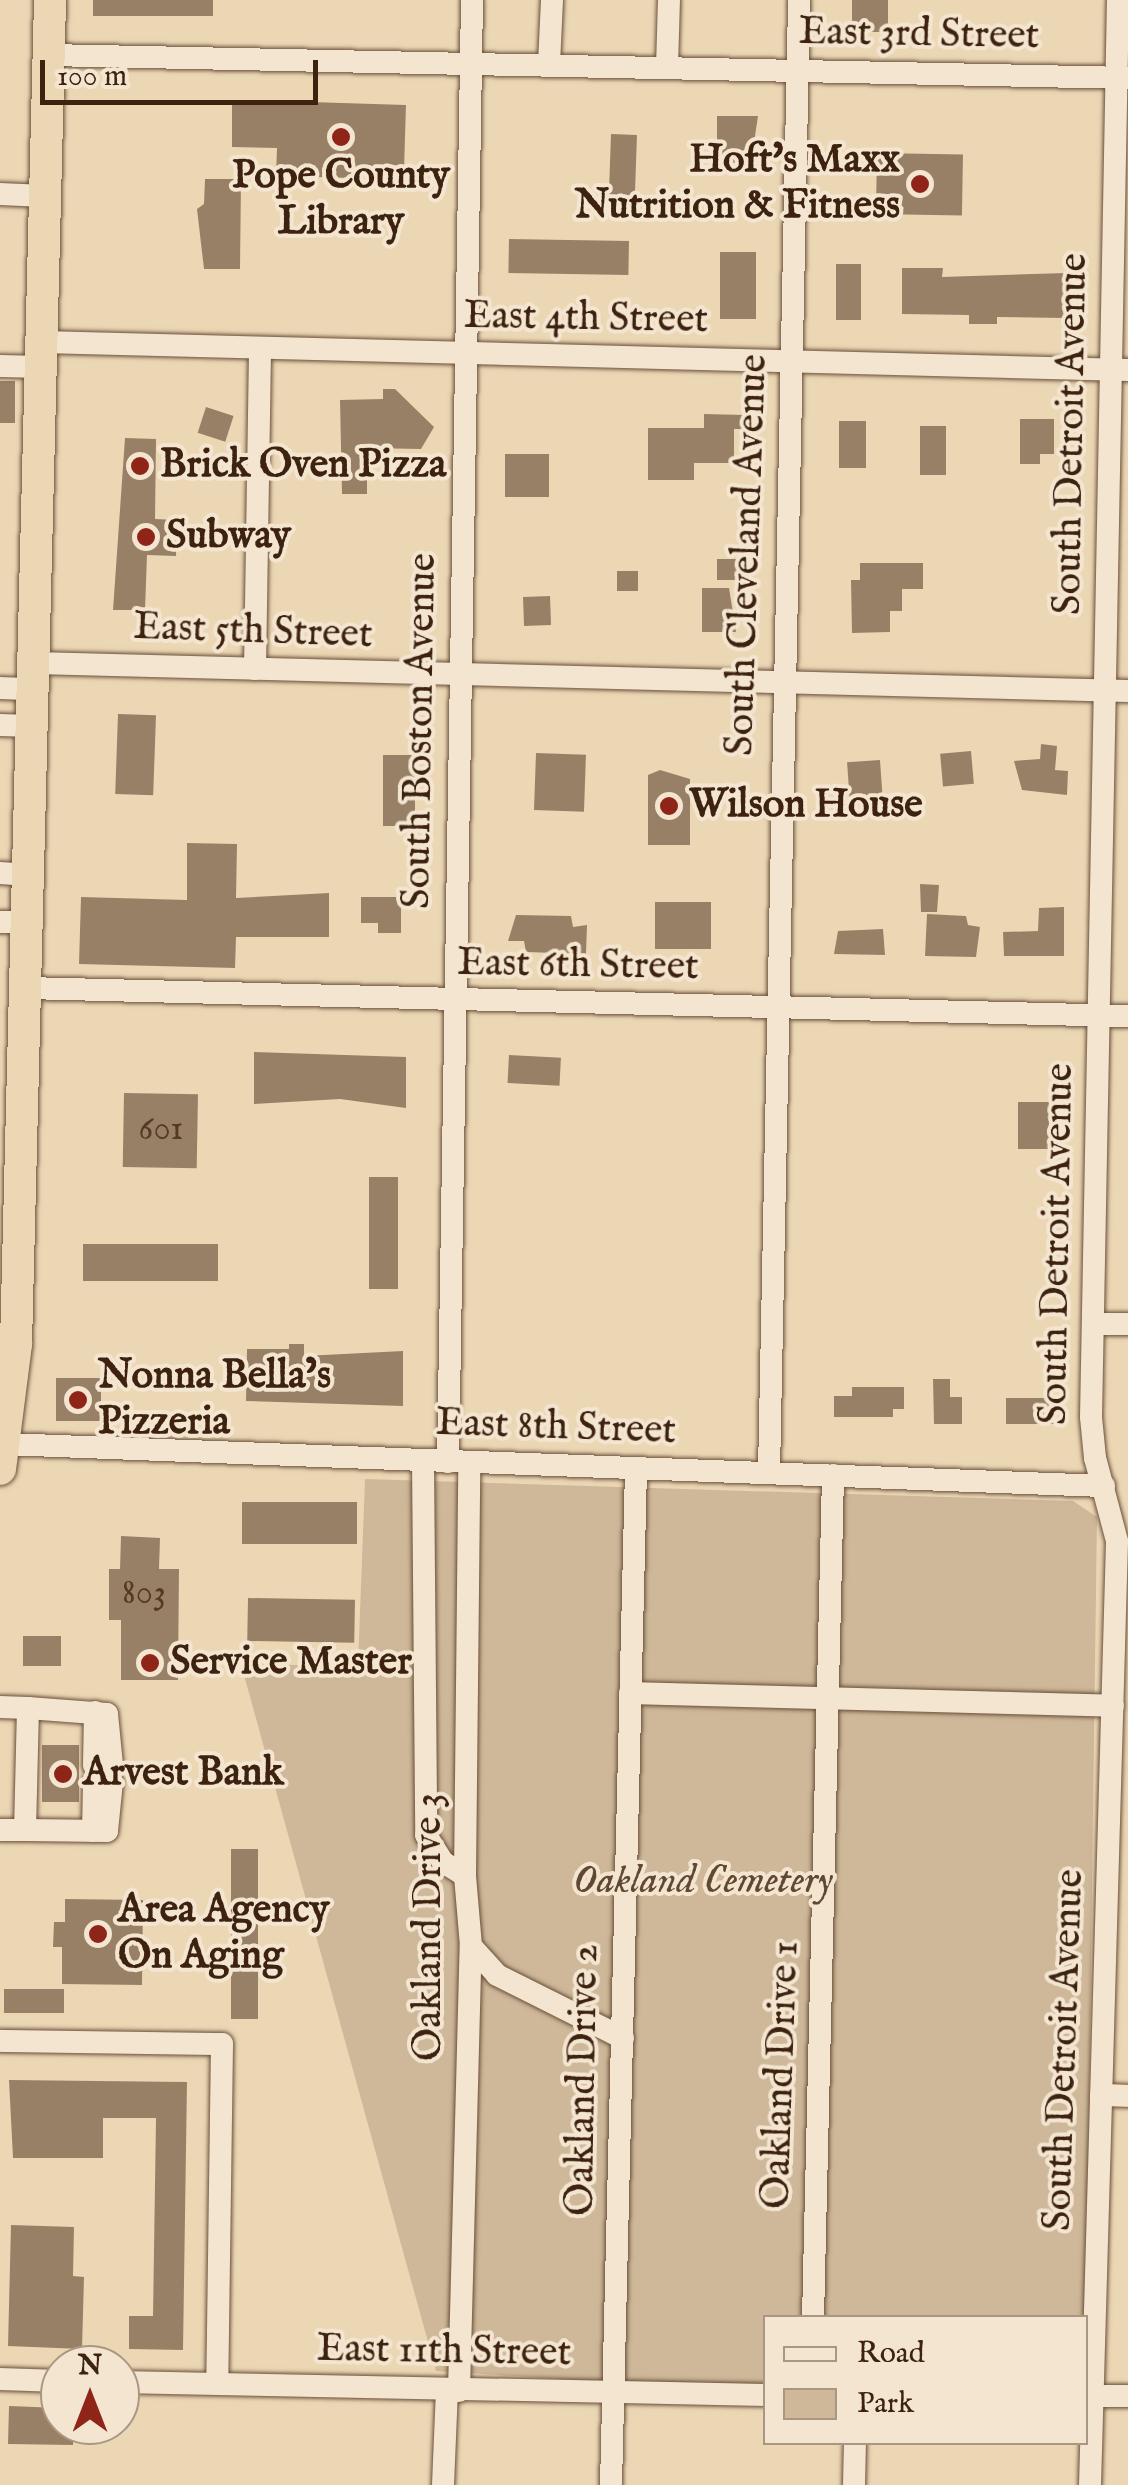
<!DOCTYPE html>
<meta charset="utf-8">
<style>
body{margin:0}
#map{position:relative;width:1128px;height:2485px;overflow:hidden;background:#ecd7b5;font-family:"IM FELL English",serif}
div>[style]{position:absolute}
.green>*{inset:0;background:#ceb899}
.building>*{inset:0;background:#988066;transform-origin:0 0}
.roads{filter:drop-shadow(0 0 2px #694f39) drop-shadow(0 0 2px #694f39)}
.minor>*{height:22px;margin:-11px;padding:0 11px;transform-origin:11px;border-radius:11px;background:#f3e5cf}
.highway>*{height:32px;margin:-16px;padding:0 16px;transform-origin:16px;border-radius:16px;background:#ecd7b5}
.dots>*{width:28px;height:28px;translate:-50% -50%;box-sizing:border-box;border:5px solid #f3e5cf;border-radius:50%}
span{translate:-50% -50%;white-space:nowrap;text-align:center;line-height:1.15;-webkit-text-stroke:8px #f3e5cf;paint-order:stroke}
.number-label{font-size:35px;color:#543a26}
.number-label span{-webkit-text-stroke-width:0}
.street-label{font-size:40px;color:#3d2210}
.poi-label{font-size:40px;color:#3d2210;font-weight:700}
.right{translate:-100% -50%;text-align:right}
.left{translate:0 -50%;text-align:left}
.park-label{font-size:40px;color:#614832;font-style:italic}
.legend{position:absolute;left:763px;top:2315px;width:325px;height:130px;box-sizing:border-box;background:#f3e5cf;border:2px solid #aa9783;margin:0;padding:12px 18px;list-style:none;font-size:30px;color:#3d2210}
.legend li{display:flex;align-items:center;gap:20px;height:50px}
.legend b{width:50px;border:2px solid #aa9783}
.north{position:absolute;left:40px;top:2345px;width:100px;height:100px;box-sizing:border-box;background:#f3e5cf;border:2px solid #aa9783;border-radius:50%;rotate:0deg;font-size:28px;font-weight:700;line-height:40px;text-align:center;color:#3d2210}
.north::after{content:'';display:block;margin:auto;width:35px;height:45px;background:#8f2418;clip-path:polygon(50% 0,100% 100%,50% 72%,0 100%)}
.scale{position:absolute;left:40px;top:60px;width:278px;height:45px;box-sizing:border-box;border:5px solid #3d2210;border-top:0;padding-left:12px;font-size:30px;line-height:35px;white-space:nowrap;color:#3d2210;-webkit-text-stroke:8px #f3e5cf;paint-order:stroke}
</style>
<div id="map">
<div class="green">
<i style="clip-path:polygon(365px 1479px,1073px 1501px,1097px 1517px,1086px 2329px,1086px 2318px,766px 2318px,765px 2392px,436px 2371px,241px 1664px,358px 1666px)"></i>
</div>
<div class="building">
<i style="left:93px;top:0;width:120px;height:16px"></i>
<i style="left:852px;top:0;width:36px;height:32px"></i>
<i style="clip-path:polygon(278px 101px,406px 105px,404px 170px,352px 169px,352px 178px,276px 176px,277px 148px,232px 147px,232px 105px)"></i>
<i style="clip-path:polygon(717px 116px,758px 116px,751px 163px,717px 163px)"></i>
<i style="left:611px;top:134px;width:26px;height:76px;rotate:2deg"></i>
<i style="left:877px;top:153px;width:86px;height:61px;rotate:1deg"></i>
<i style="clip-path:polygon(205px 179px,241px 179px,240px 269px,204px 269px,197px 209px,204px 204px)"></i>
<i style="left:509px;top:239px;width:120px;height:34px;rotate:1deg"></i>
<i style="left:720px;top:252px;width:36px;height:67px"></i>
<i style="left:836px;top:264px;width:25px;height:56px"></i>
<i style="clip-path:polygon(902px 268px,943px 268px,942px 277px,1066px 273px,1065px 318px,997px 317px,997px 324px,969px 324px,969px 315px,902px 314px)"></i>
<i style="left:0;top:381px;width:15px;height:42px"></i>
<i style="clip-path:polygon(383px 389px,395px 389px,434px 427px,421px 449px,367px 448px,367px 494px,342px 494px,340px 400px,383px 399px)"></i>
<i style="left:206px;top:407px;width:29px;height:27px;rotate:18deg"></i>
<i style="clip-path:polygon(704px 414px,745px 415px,745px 429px,734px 429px,734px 463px,694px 463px,694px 480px,648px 480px,648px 428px,704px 428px)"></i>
<i style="clip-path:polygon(1020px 419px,1054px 419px,1054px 454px,1040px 454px,1040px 464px,1020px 464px)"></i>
<i style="left:839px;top:421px;width:27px;height:47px"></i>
<i style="left:920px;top:426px;width:26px;height:49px"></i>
<i style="clip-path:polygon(125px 438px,156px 439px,155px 519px,177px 520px,176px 556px,147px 555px,145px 610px,113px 610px)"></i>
<i style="left:505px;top:454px;width:44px;height:43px"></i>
<i style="left:717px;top:559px;width:24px;height:21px"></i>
<i style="clip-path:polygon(860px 563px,923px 563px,923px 589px,902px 589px,902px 611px,890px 611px,890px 632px,852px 633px,851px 580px,860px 580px)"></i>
<i style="left:617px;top:571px;width:21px;height:20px"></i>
<i style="clip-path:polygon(702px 588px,729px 588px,736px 632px,702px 632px)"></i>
<i style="left:550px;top:596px;width:29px;height:27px;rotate:88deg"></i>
<i style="left:118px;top:714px;width:38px;height:80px;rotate:2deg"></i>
<i style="clip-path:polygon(1041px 744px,1057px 746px,1055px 770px,1068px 771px,1067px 795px,1022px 790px,1014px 761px,1040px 759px)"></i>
<i style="left:971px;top:751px;width:33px;height:31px;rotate:85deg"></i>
<i style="left:536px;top:753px;width:50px;height:57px;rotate:2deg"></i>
<i style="left:383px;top:755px;width:32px;height:71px"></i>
<i style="left:880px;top:760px;width:43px;height:33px;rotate:86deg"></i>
<i style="clip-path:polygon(660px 770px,690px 779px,690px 845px,648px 845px,648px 775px)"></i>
<i style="clip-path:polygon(187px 843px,237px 844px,236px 898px,329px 893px,329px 937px,236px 937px,235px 968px,79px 964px,81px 897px,187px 900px)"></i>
<i style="clip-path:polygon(920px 884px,939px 885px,937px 912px,921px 912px)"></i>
<i style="clip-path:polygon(361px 897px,401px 897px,401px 933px,378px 933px,378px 923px,361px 923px)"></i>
<i style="left:655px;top:902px;width:56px;height:47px"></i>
<i style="clip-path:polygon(1064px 907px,1064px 956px,1004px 956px,1003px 932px,1038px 931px,1039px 908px)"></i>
<i style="clip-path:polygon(927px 914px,966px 916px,968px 925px,980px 927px,976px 957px,925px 956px)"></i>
<i style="clip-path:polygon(516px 915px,571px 916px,573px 927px,587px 925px,586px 954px,526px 952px,524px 941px,508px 941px)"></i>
<i style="clip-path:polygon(883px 929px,885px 955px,834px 954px,838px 931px)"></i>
<i style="clip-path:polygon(254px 1052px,406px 1057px,406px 1108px,340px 1099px,254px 1104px)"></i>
<i style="left:509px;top:1055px;width:52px;height:28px;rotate:3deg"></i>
<i style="left:124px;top:1093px;width:74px;height:74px;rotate:1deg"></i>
<i style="left:1049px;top:1102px;width:47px;height:31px;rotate:90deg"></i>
<i style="left:369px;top:1177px;width:29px;height:112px"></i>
<i style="left:83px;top:1244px;width:135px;height:37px"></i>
<i style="clip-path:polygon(289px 1344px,304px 1344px,304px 1356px,403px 1351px,403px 1406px,246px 1401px,247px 1349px,289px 1349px)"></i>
<i style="left:56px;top:1378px;width:45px;height:43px"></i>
<i style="clip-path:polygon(933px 1379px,950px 1379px,950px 1397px,962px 1397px,962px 1424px,934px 1424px)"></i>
<i style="clip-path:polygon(852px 1387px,904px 1387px,904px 1409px,893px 1409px,893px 1417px,834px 1417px,834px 1396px,852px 1396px)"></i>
<i style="left:1006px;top:1398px;width:50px;height:26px"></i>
<i style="left:242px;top:1502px;width:115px;height:42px"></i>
<i style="clip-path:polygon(121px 1536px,160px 1538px,159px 1569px,179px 1569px,178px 1680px,121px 1680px,121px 1620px,109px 1620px,109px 1569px,120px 1569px)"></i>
<i style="left:248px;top:1598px;width:107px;height:43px;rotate:1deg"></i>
<i style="left:23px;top:1636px;width:38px;height:30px"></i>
<i style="left:42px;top:1745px;width:37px;height:57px"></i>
<i style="left:231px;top:1849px;width:27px;height:170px"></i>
<i style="clip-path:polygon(65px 1899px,143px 1900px,142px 1985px,62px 1984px,62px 1947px,53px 1947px,54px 1922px,65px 1922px)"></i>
<i style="left:4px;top:1989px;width:60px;height:24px"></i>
<i style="clip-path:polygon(9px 2080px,187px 2082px,183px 2350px,129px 2349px,129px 2316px,153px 2316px,156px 2118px,103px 2118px,103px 2158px,13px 2158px)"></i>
<i style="clip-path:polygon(11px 2225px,74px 2227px,73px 2276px,84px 2277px,82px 2349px,8px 2346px)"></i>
<i style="clip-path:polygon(9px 2406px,60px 2408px,60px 2425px,74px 2425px,73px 2445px,8px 2444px)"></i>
</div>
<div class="roads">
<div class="minor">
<i style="left:48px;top:55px;width:1080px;rotate:1.22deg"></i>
<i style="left:549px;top:64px;width:64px;rotate:-87.3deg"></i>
<i style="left:667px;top:67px;width:67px;rotate:-88.3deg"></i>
<i style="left:0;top:194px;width:45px;rotate:2.5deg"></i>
<i style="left:42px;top:342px;width:1086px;rotate:1.48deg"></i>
<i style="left:0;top:366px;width:42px;rotate:1.4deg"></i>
<i style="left:35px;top:663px;width:1093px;rotate:1.47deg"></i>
<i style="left:255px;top:669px;width:321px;rotate:-89.1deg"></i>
<i style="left:0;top:688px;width:33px;rotate:2deg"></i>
<i style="left:0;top:725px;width:32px;rotate:2deg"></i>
<i style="left:0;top:873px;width:29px;rotate:4deg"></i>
<i style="left:0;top:922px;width:28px"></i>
<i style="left:26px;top:988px;width:1102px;rotate:1.46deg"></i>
<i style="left:1095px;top:1324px;width:33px"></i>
<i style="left:5px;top:1444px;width:1100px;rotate:2.19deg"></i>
<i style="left:423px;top:1461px;width:374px;rotate:89.5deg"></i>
<i style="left:426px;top:1835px;width:32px;rotate:58deg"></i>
<i style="left:443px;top:1862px;width:26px;rotate:32deg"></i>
<i style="left:448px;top:1462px;width:1462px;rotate:-89.06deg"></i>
<i style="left:769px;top:1472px;width:1472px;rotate:-88.83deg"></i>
<i style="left:630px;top:1693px;width:483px;rotate:1.5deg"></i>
<i style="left:0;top:1707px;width:28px;rotate:2deg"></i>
<i style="left:28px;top:1708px;width:122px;rotate:91.4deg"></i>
<i style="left:25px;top:1830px;width:25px;rotate:180deg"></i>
<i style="left:28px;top:1708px;width:79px;rotate:4.3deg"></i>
<i style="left:107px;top:1714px;width:51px;rotate:84.4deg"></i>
<i style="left:94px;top:1765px;width:53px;rotate:-88.9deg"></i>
<i style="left:25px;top:1830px;width:82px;rotate:0.7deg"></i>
<i style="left:107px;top:1831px;width:49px;rotate:-84.2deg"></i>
<i style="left:93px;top:1831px;width:49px;rotate:-88.8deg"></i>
<i style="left:471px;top:1946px;width:39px;rotate:48deg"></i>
<i style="left:497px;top:1975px;width:141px;rotate:26.6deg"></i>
<i style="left:0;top:2041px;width:222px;rotate:0.8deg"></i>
<i style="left:222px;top:2044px;width:340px;rotate:90.8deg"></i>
<i style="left:1101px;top:2095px;width:27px;rotate:2deg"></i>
<i style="left:813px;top:2318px;width:843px;rotate:-88.64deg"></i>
<i style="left:0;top:2379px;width:60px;rotate:1.9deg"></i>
<i style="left:120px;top:2382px;width:646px;rotate:1.15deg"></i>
<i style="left:459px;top:2391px;width:445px;rotate:-88.5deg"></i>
<i style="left:471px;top:1946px;width:70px;rotate:-94.9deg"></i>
<i style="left:465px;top:1876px;width:413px;rotate:-89.4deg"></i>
<i style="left:1086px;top:2396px;width:42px"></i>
<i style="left:443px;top:2485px;width:95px;rotate:-87.6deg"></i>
<i style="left:611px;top:2485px;width:1017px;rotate:-88.59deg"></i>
<i style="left:854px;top:2485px;width:43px;rotate:-88.7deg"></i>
<i style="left:1090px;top:2485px;width:944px;rotate:-88.36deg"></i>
<i style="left:1117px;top:1541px;width:86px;rotate:-104.8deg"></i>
<i style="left:1095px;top:1458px;width:41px;rotate:-95.6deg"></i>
<i style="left:1091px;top:1417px;width:1417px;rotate:-88.91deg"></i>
</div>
<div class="highway">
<i style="left:0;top:1469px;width:126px;rotate:-82.7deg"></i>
<i style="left:16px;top:1344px;width:1344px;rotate:-88.55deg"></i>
</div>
</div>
<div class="dots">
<i style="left:341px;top:137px;background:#8f2418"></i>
<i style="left:920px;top:184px;background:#8f2418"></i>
<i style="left:140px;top:466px;background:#8f2418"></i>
<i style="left:146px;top:537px;background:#8f2418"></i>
<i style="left:669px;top:806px;background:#8f2418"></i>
<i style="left:78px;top:1400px;background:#8f2418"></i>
<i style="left:150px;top:1663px;background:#8f2418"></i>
<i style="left:63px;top:1774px;background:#8f2418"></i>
<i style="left:98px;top:1934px;background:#8f2418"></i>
</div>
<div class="number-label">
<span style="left:161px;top:1130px">601</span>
<span style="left:144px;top:1594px">803</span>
</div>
<div class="street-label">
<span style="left:919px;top:35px;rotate:1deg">East 3rd Street</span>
<span style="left:586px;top:319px;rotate:1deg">East 4th Street</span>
<span style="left:1072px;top:434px;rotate:-89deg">South Detroit Avenue</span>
<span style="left:748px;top:555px;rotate:-88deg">South Cleveland Avenue</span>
<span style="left:253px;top:632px;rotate:2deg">East 5th Street</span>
<span style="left:421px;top:731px;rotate:-89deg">South Boston Avenue</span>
<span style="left:578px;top:966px;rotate:1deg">East 6th Street</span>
<span style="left:1058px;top:1244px;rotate:-89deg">South Detroit Avenue</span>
<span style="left:556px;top:1428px;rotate:2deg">East 8th Street</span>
<span style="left:430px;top:1927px;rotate:-90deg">Oakland Drive 3</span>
<span style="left:1065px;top:2050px;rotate:-88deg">South Detroit Avenue</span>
<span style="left:782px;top:2075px;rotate:-88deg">Oakland Drive 1</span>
<span style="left:584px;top:2080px;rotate:-89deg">Oakland Drive 2</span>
<span style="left:444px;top:2352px;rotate:1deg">East 11th Street</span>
</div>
<div class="poi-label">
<span class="right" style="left:900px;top:184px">Hoft's Maxx<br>Nutrition &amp; Fitness</span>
<span style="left:341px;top:200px">Pope County<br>Library</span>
<span class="left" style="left:160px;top:466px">Brick Oven Pizza</span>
<span class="left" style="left:166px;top:537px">Subway</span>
<span class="left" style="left:689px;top:806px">Wilson House</span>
<span class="left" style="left:98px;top:1400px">Nonna Bella’s<br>Pizzeria</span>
<span class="left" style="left:170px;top:1663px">Service Master</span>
<span class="left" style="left:83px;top:1774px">Arvest Bank</span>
<span class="left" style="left:118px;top:1934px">Area Agency<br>On Aging</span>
</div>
<div class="park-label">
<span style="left:703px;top:1882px">Oakland Cemetery</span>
</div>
<ul class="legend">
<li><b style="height:12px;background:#f3e5cf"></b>Road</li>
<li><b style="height:28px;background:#ceb899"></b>Park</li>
</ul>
<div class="north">N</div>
<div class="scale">100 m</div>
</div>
